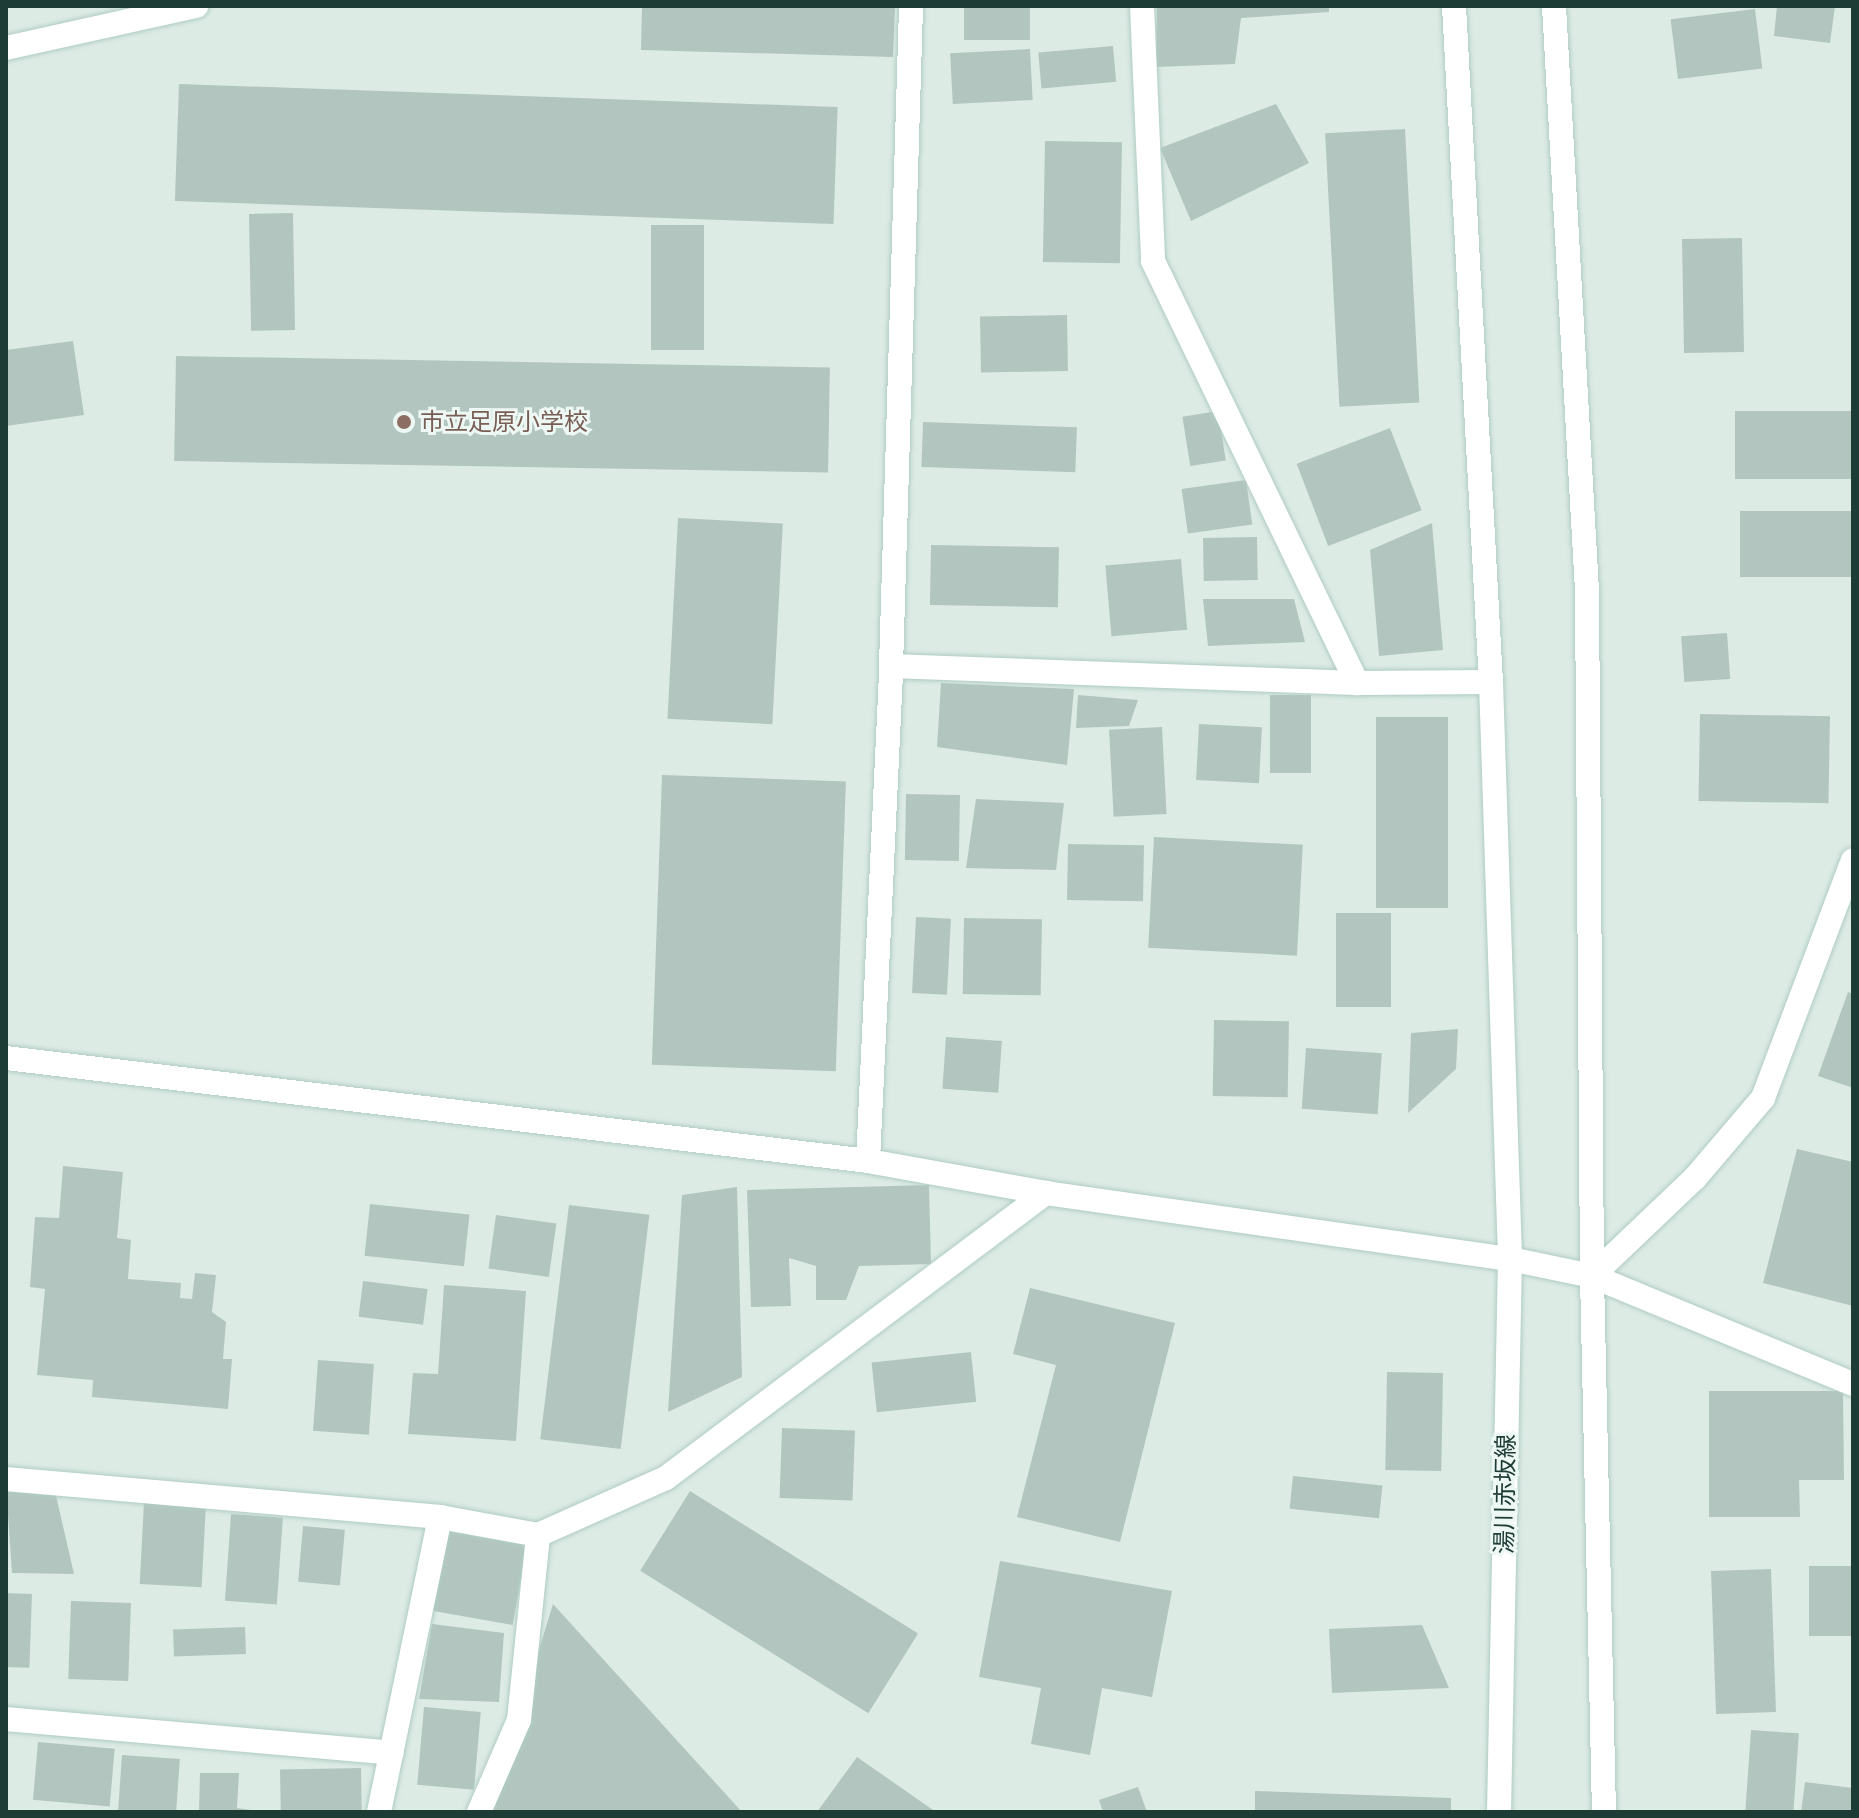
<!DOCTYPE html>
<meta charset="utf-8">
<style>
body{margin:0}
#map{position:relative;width:1859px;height:1818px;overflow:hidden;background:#ddebe5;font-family:Raleway,"Noto Sans JP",sans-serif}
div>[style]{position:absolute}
.building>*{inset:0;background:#b2c6bf;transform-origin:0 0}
.roads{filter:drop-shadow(0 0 2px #afccc3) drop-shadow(0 0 2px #afccc3)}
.street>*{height:24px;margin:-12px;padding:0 12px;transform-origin:12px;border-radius:12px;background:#fff}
.secondary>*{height:24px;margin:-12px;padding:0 12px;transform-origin:12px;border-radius:12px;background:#fff}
.dots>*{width:22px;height:22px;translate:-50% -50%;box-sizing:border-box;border:4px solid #edf7f3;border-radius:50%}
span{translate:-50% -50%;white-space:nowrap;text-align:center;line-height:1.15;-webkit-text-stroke:6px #edf7f3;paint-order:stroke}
.education-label{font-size:24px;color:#785e54}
.left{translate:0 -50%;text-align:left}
.street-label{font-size:24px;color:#1d3c35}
.frame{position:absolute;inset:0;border:8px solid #1d3c35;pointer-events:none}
</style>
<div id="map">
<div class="building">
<i style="clip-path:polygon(642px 6px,895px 6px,893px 57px,641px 50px)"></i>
<i style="left:964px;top:6px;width:66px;height:34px"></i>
<i style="clip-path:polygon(1157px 6px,1329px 6px,1329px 12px,1241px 18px,1235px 64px,1156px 67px)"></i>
<i style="clip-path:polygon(1777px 6px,1835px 6px,1830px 43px,1774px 36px)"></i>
<i style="left:1755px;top:9px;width:60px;height:85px;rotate:83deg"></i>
<i style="left:1113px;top:46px;width:36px;height:75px;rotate:85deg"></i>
<i style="left:1030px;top:49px;width:51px;height:80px;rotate:87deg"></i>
<i style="left:179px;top:84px;width:659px;height:117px;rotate:2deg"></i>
<i style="clip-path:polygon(1276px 104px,1309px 163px,1191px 221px,1160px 148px)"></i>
<i style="left:1405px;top:129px;width:274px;height:80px;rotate:87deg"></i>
<i style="left:1045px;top:141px;width:77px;height:121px;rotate:1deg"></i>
<i style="left:293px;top:213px;width:117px;height:44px;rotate:89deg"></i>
<i style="left:651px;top:225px;width:53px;height:125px"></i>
<i style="left:1742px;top:238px;width:114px;height:60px;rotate:89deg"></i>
<i style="left:1067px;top:315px;width:56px;height:87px;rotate:89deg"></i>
<i style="clip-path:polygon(73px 341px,84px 415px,6px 426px,6px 350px)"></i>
<i style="left:176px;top:356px;width:654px;height:105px;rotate:1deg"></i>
<i style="left:1218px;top:411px;width:50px;height:36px;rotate:81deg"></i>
<i style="left:1853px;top:411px;width:68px;height:118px;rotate:90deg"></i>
<i style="left:923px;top:422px;width:154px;height:45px;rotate:2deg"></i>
<i style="left:1390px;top:428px;width:88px;height:100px;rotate:69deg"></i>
<i style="left:1246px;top:480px;width:45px;height:65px;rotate:82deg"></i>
<i style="left:1740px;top:511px;width:113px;height:66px"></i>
<i style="left:678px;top:518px;width:105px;height:201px;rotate:3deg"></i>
<i style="clip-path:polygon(1432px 523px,1443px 650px,1379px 656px,1370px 550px)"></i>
<i style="left:1257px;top:537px;width:43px;height:54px;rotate:89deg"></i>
<i style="left:931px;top:545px;width:128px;height:60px;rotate:1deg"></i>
<i style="left:1181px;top:559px;width:71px;height:76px;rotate:85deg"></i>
<i style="clip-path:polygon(1203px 599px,1294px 599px,1305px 642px,1208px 646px)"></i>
<i style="left:1727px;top:633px;width:46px;height:46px;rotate:86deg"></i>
<i style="clip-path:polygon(941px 683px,1074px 689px,1067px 765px,937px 747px)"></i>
<i style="clip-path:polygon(1078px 695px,1138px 700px,1129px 726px,1076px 728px)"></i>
<i style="left:1311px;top:695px;width:78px;height:41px;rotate:90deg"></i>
<i style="left:1700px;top:714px;width:130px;height:87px;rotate:1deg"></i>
<i style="left:1448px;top:717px;width:191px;height:72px;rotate:90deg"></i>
<i style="left:1199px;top:724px;width:63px;height:56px;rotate:3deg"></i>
<i style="left:1162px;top:727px;width:87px;height:53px;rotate:87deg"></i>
<i style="left:662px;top:775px;width:184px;height:290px;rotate:2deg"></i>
<i style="left:906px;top:794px;width:54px;height:66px;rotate:1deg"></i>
<i style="clip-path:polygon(976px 799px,1064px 803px,1056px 870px,966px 868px)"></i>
<i style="left:1154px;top:837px;width:149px;height:111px;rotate:3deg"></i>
<i style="left:1068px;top:844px;width:76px;height:56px;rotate:1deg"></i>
<i style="left:1336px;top:913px;width:55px;height:94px"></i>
<i style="left:916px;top:917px;width:35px;height:76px;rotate:3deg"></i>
<i style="left:964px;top:918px;width:78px;height:76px;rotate:1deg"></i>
<i style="clip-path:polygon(1848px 992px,1853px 994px,1853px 1088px,1818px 1076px)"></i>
<i style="left:1214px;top:1020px;width:75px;height:76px;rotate:1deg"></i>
<i style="clip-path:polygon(1458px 1029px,1456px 1069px,1408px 1113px,1411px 1033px)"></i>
<i style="left:946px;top:1037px;width:56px;height:52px;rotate:4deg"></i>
<i style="left:1306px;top:1048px;width:76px;height:61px;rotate:4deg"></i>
<i style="clip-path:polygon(1797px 1149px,1853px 1162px,1853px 1306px,1763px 1283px)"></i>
<i style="clip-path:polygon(63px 1166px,123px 1172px,117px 1238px,131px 1240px,128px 1279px,181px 1283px,180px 1298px,192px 1299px,195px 1273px,216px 1275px,212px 1312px,226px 1322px,223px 1359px,232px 1359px,228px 1409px,92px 1397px,93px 1380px,37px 1375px,45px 1289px,30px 1287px,35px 1217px,59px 1218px)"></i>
<i style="clip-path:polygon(929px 1185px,931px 1264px,859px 1266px,846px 1300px,816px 1300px,816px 1266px,789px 1258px,791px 1306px,751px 1307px,747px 1190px)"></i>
<i style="clip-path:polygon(737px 1187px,742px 1377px,668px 1412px,682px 1195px)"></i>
<i style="left:370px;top:1204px;width:100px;height:52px;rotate:6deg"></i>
<i style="left:569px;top:1205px;width:81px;height:236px;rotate:7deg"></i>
<i style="left:496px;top:1215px;width:61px;height:54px;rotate:8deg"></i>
<i style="left:363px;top:1281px;width:65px;height:36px;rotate:7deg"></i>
<i style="clip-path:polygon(444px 1285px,526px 1291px,516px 1441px,408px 1434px,413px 1373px,438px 1374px)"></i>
<i style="clip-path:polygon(1030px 1288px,1175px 1323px,1120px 1542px,1017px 1517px,1056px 1365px,1013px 1354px)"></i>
<i style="left:971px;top:1352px;width:50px;height:100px;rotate:84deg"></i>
<i style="left:318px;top:1360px;width:56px;height:71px;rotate:4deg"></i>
<i style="left:1387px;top:1372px;width:56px;height:98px;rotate:1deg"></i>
<i style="clip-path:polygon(1709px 1391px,1843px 1391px,1844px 1480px,1799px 1480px,1800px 1517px,1709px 1517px)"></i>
<i style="left:782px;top:1428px;width:73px;height:70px;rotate:2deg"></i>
<i style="left:1293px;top:1476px;width:90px;height:33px;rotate:6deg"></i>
<i style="clip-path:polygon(6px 1487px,54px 1487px,74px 1574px,12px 1573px)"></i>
<i style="left:690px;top:1491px;width:269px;height:94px;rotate:32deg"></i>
<i style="left:144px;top:1502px;width:62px;height:82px;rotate:3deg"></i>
<i style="left:231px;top:1514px;width:52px;height:87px;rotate:4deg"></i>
<i style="left:303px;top:1526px;width:42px;height:56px;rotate:5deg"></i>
<i style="left:446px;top:1531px;width:82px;height:81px;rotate:10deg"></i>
<i style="clip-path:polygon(1000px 1561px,1172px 1591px,1152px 1697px,1102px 1688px,1090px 1755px,1031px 1744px,1041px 1688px,979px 1677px)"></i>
<i style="left:1853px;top:1566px;width:70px;height:44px;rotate:90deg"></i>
<i style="left:1771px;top:1569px;width:143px;height:60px;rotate:88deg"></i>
<i style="left:6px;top:1593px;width:26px;height:74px;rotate:2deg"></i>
<i style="left:71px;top:1601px;width:60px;height:78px;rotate:2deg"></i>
<i style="clip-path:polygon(553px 1604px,742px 1812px,489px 1812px)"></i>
<i style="clip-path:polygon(432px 1624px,504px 1633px,499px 1702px,419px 1699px)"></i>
<i style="clip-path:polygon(1422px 1625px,1449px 1688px,1332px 1693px,1329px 1629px)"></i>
<i style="left:245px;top:1627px;width:27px;height:72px;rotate:88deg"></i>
<i style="left:424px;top:1707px;width:57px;height:78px;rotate:5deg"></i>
<i style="left:1751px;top:1730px;width:48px;height:82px;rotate:4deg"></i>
<i style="left:38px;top:1742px;width:77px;height:58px;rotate:5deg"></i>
<i style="left:122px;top:1755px;width:58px;height:57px;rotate:4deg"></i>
<i style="clip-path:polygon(857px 1757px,936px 1812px,817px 1812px)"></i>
<i style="left:361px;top:1768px;width:44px;height:81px;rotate:89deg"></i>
<i style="clip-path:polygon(200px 1773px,239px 1773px,237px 1808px,265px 1812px,199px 1812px)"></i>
<i style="clip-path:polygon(1805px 1782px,1853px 1788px,1853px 1812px,1801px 1812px)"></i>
<i style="clip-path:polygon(1138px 1787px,1147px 1812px,1103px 1812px,1099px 1800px)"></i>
<i style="clip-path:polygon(1255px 1791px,1451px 1798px,1451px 1812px,1255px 1812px)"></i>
</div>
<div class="roads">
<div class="street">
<i style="left:1142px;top:6px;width:255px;rotate:87.5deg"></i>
<i style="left:1153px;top:261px;width:469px;rotate:64.2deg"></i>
<i style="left:6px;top:48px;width:195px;rotate:-12.5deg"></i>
<i style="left:891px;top:666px;width:466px;rotate:2.1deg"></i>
<i style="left:1357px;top:683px;width:134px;rotate:-0.4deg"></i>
<i style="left:868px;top:1161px;width:496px;rotate:-87.3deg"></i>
<i style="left:891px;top:666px;width:660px;rotate:-88.26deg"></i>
<i style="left:6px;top:1479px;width:436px;rotate:5deg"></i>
<i style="left:440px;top:1517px;width:100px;rotate:10.4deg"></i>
<i style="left:538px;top:1535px;width:140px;rotate:-24deg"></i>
<i style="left:666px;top:1478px;width:475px;rotate:-36.9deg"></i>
<i style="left:6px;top:1719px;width:387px;rotate:5deg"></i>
<i style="left:379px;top:1812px;width:301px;rotate:-78.3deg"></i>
<i style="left:479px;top:1812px;width:100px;rotate:-66.5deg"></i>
<i style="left:519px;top:1720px;width:186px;rotate:-84.1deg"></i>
</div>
<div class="secondary">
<i style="left:1454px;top:6px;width:677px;rotate:86.87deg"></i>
<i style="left:1491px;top:682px;width:577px;rotate:88.11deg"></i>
<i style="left:1510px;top:1259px;width:553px;rotate:91.14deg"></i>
<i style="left:1554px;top:6px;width:586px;rotate:86.77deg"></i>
<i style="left:1587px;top:591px;width:685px;rotate:89.58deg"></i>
<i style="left:1592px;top:1276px;width:536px;rotate:88.72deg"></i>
<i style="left:6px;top:1058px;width:868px;rotate:6.81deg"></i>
<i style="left:868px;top:1161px;width:181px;rotate:10.2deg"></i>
<i style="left:1046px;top:1193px;width:469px;rotate:8.1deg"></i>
<i style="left:1510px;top:1259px;width:84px;rotate:11.7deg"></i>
<i style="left:1592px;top:1276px;width:282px;rotate:22.5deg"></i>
<i style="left:1592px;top:1276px;width:142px;rotate:-43.6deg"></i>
<i style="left:1695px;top:1178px;width:105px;rotate:-49.6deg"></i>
<i style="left:1763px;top:1098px;width:254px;rotate:-69.3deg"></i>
</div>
</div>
<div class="dots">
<i style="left:404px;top:422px;background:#8d6e63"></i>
</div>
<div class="education-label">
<span class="left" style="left:420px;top:422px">市立足原小学校</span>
</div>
<div class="street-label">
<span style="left:1505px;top:1494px;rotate:-89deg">湯川赤坂線</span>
</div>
<div class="frame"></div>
</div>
